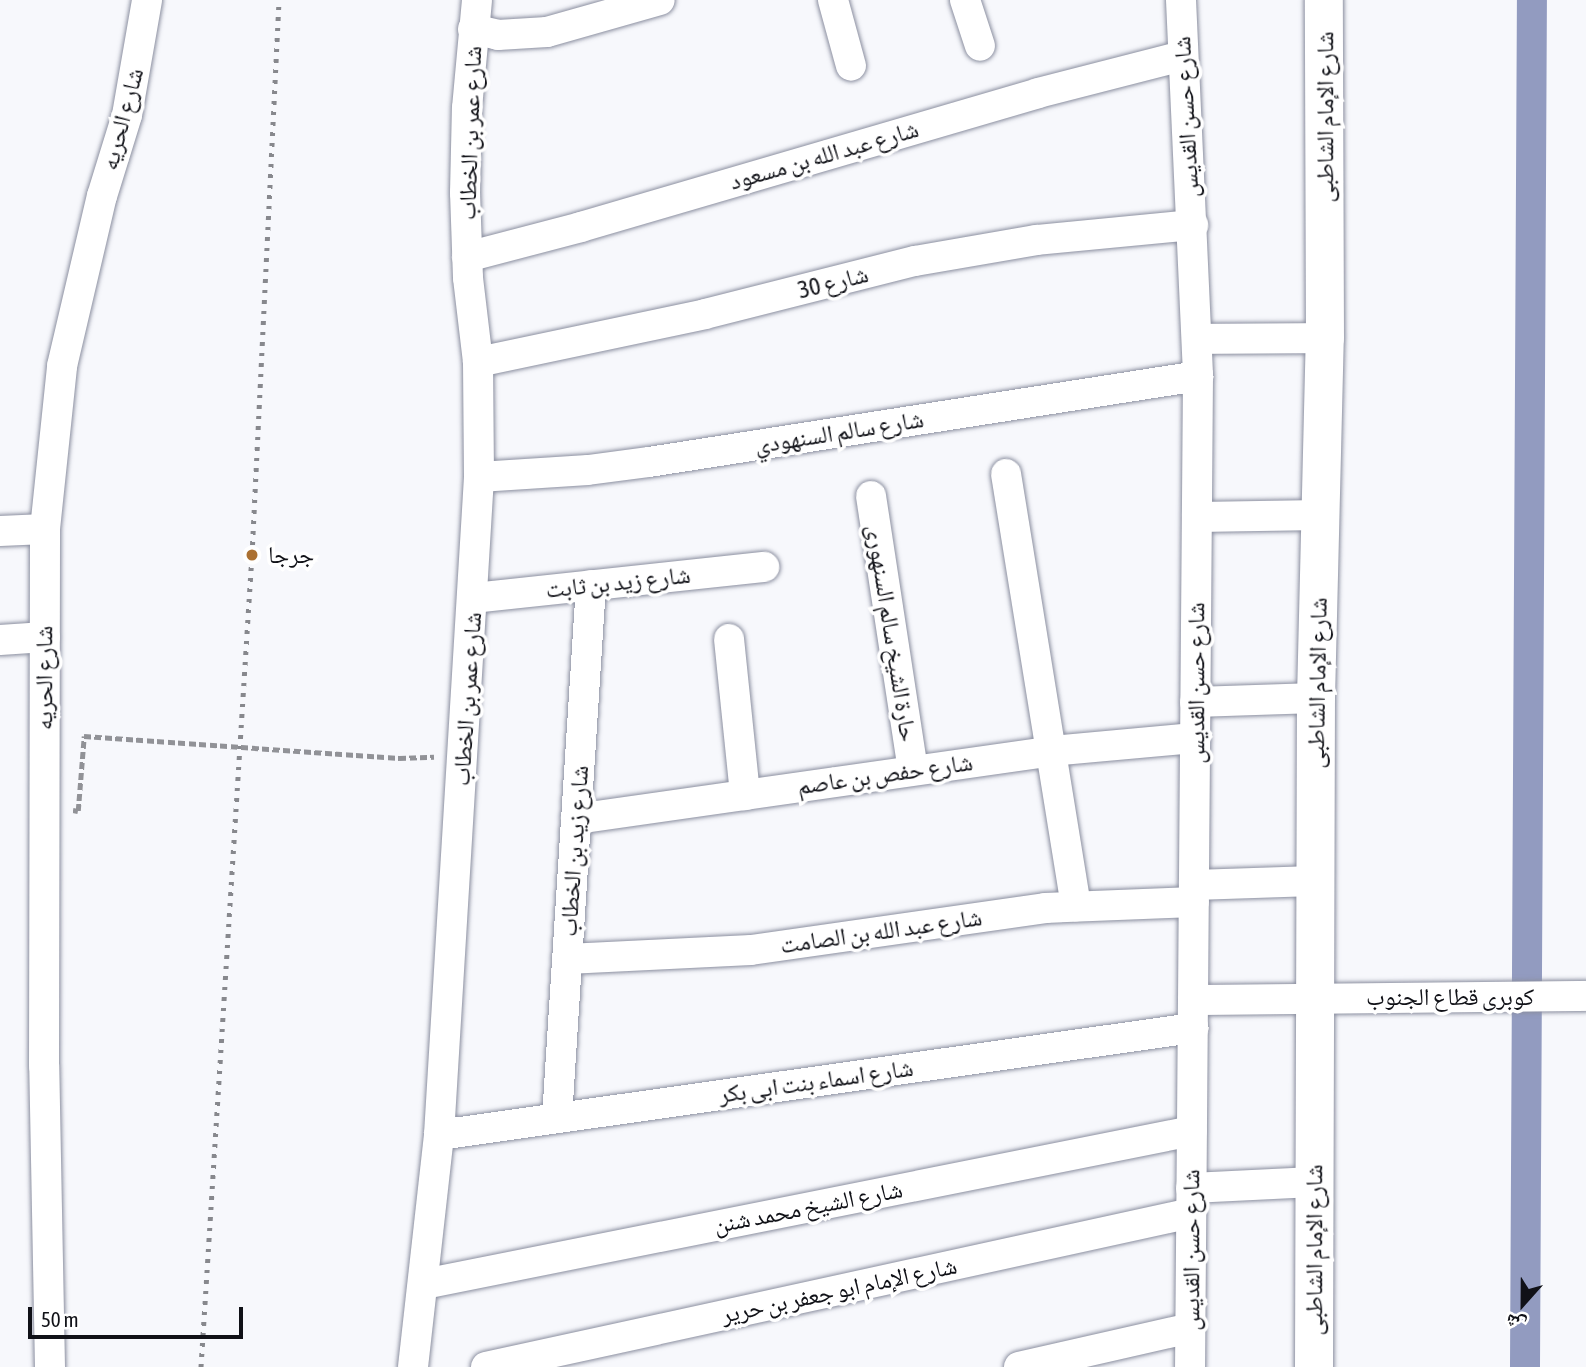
<!DOCTYPE html>
<meta charset="utf-8">
<style>
body{margin:0}
#map{position:relative;width:1586px;height:1367px;overflow:hidden;background:#f7f8fc;font-family:"Asap Condensed","Noto Naskh Arabic",sans-serif}
div>[style]{position:absolute}
.canal>*{height:30px;margin:-15px;padding:0 15px;transform-origin:15px;border-radius:15px;background:#929bc0}
.path>*{height:4.5px;margin-top:-2.25px;transform-origin:0;background:repeating-linear-gradient(90deg,#919297 0 7px,transparent 0 10.5px)}
.roads{filter:drop-shadow(0 0 2px #8b8fa0) drop-shadow(0 0 2px #8b8fa0)}
.street>*{height:30px;margin:-15px;padding:0 15px;transform-origin:15px;border-radius:15px;background:#fff}
.primary>*{height:38px;margin:-19px;padding:0 19px;transform-origin:19px;border-radius:19px;background:#fff}
.rail>*{height:5px;margin-top:-2.5px;transform-origin:0;background:repeating-linear-gradient(90deg,#87888d 0 3.5px,transparent 0 10.5px)}
.path-bridge>*{height:4.5px;margin-top:-2.25px;transform-origin:0;background:repeating-linear-gradient(90deg,#919297 0 7px,transparent 0 10.5px)}
.dots>*{width:19px;height:19px;translate:-50% -50%;box-sizing:border-box;border:4px solid #fff;border-radius:50%}
span{translate:-50% -50%;white-space:nowrap;text-align:center;line-height:1.15;-webkit-text-stroke:7px #fff;paint-order:stroke}
.street-label{font-size:24px;color:#101117}
.poi-label{font-size:24px;color:#101117}
.left{translate:0 -50%;text-align:left}
.north{position:absolute;left:1488px;top:1269px;width:70px;height:70px;-webkit-text-stroke:5px #fff;paint-order:stroke;rotate:201deg;font-size:19px;font-weight:700;line-height:28px;text-align:center;color:#101117}
.north::after{content:'';display:block;margin:auto;width:24px;height:32px;background:#101117;clip-path:polygon(50% 0,100% 100%,50% 72%,0 100%)}
.scale{position:absolute;left:28px;top:1307px;width:215px;height:32px;box-sizing:border-box;border:4px solid #101117;border-top:0;padding-left:9px;font-size:21px;line-height:24px;white-space:nowrap;color:#101117;-webkit-text-stroke:5px #fff;paint-order:stroke}
</style>
<div id="map">
<div class="canal">
<i style="left:1525px;top:1367px;width:1367px;rotate:-89.71deg"></i>
</div>
<div class="path">
<i style="left:399px;top:758px;width:35px;rotate:-2deg"></i>
<i style="left:73px;top:810px;width:5px;rotate:11deg"></i>
<i style="left:78px;top:811px;width:75px;rotate:-85.4deg"></i>
</div>
<div class="roads">
<div class="street">
<i style="left:833px;top:0;width:68px;rotate:74.7deg"></i>
<i style="left:965px;top:0;width:48px;rotate:71.9deg"></i>
<i style="left:1181px;top:0;width:376px;rotate:87.4deg"></i>
<i style="left:1198px;top:376px;width:991px;rotate:90.46deg"></i>
<i style="left:473px;top:29px;width:26px;rotate:13deg"></i>
<i style="left:498px;top:35px;width:49px;rotate:-3.5deg"></i>
<i style="left:547px;top:32px;width:117px;rotate:-15.8deg"></i>
<i style="left:467px;top:257px;width:118px;rotate:-14.7deg"></i>
<i style="left:581px;top:227px;width:476px;rotate:-16.3deg"></i>
<i style="left:1038px;top:93px;width:149px;rotate:-14.4deg"></i>
<i style="left:1197px;top:339px;width:128px;rotate:-0.4deg"></i>
<i style="left:478px;top:362px;width:232px;rotate:-11.9deg"></i>
<i style="left:705px;top:314px;width:217px;rotate:-14.2deg"></i>
<i style="left:915px;top:261px;width:124px;rotate:-9.8deg"></i>
<i style="left:1037px;top:240px;width:157px;rotate:-5.5deg"></i>
<i style="left:1006px;top:474px;width:438px;rotate:80.8deg"></i>
<i style="left:479px;top:477px;width:109px;rotate:-3.7deg"></i>
<i style="left:588px;top:470px;width:62px;rotate:-7.5deg"></i>
<i style="left:649px;top:462px;width:556px;rotate:-8.9deg"></i>
<i style="left:871px;top:496px;width:277px;rotate:81.3deg"></i>
<i style="left:1197px;top:517px;width:124px;rotate:-0.9deg"></i>
<i style="left:0;top:531px;width:45px;rotate:-2.5deg"></i>
<i style="left:473px;top:598px;width:293px;rotate:-6.1deg"></i>
<i style="left:729px;top:639px;width:157px;rotate:84.1deg"></i>
<i style="left:0;top:640px;width:45px;rotate:-3.8deg"></i>
<i style="left:1195px;top:702px;width:121px;rotate:-1.9deg"></i>
<i style="left:576px;top:819px;width:480px;rotate:-8.1deg"></i>
<i style="left:1051px;top:751px;width:145px;rotate:-5.2deg"></i>
<i style="left:1194px;top:885px;width:120px;rotate:-1.9deg"></i>
<i style="left:567px;top:959px;width:184px;rotate:-2.8deg"></i>
<i style="left:751px;top:950px;width:297px;rotate:-8.1deg"></i>
<i style="left:1045px;top:908px;width:149px;rotate:-2.3deg"></i>
<i style="left:1193px;top:1000px;width:393px;rotate:-0.6deg"></i>
<i style="left:557px;top:1118px;width:534px;rotate:-86.35deg"></i>
<i style="left:439px;top:1135px;width:762px;rotate:-8.08deg"></i>
<i style="left:1191px;top:1188px;width:123px;rotate:-2.8deg"></i>
<i style="left:424px;top:1284px;width:783px;rotate:-11.27deg"></i>
<i style="left:50px;top:1367px;width:301px;rotate:-91.1deg"></i>
<i style="left:44px;top:1066px;width:537px;rotate:-89.89deg"></i>
<i style="left:45px;top:529px;width:164px;rotate:-84deg"></i>
<i style="left:62px;top:366px;width:175px;rotate:-76.8deg"></i>
<i style="left:102px;top:196px;width:85px;rotate:-72.8deg"></i>
<i style="left:127px;top:115px;width:117px;rotate:-80.1deg"></i>
<i style="left:413px;top:1367px;width:233px;rotate:-83.6deg"></i>
<i style="left:439px;top:1135px;width:659px;rotate:-86.52deg"></i>
<i style="left:479px;top:477px;width:115px;rotate:-90.5deg"></i>
<i style="left:478px;top:362px;width:85px;rotate:-96.8deg"></i>
<i style="left:468px;top:278px;width:85px;rotate:-92deg"></i>
<i style="left:465px;top:193px;width:85px;rotate:-88.7deg"></i>
<i style="left:467px;top:108px;width:108px;rotate:-84.7deg"></i>
<i style="left:486px;top:1367px;width:722px;rotate:-12.32deg"></i>
<i style="left:1019px;top:1367px;width:176px;rotate:-12.8deg"></i>
</div>
<div class="primary">
<i style="left:1314px;top:1367px;width:669px;rotate:-89.83deg"></i>
<i style="left:1316px;top:698px;width:360px;rotate:-88.6deg"></i>
<i style="left:1325px;top:338px;width:338px;rotate:-90.2deg"></i>
</div>
</div>
<div class="rail">
<i style="left:201px;top:1367px;width:814px;rotate:-86.41deg"></i>
<i style="left:252px;top:555px;width:556px;rotate:-87.21deg"></i>
</div>
<div class="path-bridge">
<i style="left:84px;top:736px;width:316px;rotate:4deg"></i>
</div>
<div class="dots">
<i style="left:252px;top:555px;background:#ab7031"></i>
</div>
<div class="street-label">
<span style="left:1186px;top:117px;rotate:-93deg">شارع حسن القديس</span>
<span style="left:1325px;top:117px;rotate:-90deg">شارع الإمام الشاطبى</span>
<span style="left:122px;top:119px;rotate:-75deg">شارع الحريه</span>
<span style="left:470px;top:133px;rotate:-88deg">شارع عمر بن الخطاب</span>
<span style="left:824px;top:155px;rotate:-16deg">شارع عبد الله بن مسعود</span>
<span style="left:833px;top:282px;rotate:-14deg">شارع 30</span>
<span style="left:839px;top:432px;rotate:-9deg">شارع سالم السنهودي</span>
<span style="left:618px;top:582px;rotate:-6deg">شارع زيد بن ثابت</span>
<span style="left:892px;top:633px;rotate:81deg">حارة الشيخ سالم السنهورى</span>
<span style="left:44px;top:678px;rotate:-90deg">شارع الحريه</span>
<span style="left:1196px;top:683px;rotate:-90deg">شارع حسن القديس</span>
<span style="left:1317px;top:683px;rotate:-89deg">شارع الإمام الشاطبى</span>
<span style="left:467px;top:699px;rotate:-86deg">شارع عمر بن الخطاب</span>
<span style="left:885px;top:774px;rotate:-8deg">شارع حفص بن عاصم</span>
<span style="left:574px;top:851px;rotate:-86deg">شارع زيد بن الخطاب</span>
<span style="left:881px;top:931px;rotate:-8deg">شارع عبد الله بن الصامت</span>
<span style="left:1450px;top:997px">كوبرى قطاع الجنوب</span>
<span style="left:816px;top:1081px;rotate:-8deg">شارع اسماء بنت ابى بكر</span>
<span style="left:808px;top:1207px;rotate:-11deg">شارع الشيخ محمد شنن</span>
<span style="left:1191px;top:1250px;rotate:-90deg">شارع حسن القديس</span>
<span style="left:1314px;top:1250px;rotate:-90deg">شارع الإمام الشاطبى</span>
<span style="left:839px;top:1290px;rotate:-12deg">شارع الإمام ابو جعفر بن حرير</span>
</div>
<div class="poi-label">
<span class="left" style="left:268px;top:555px">جرجا</span>
</div>
<div class="north">ش</div>
<div class="scale">50 m</div>
</div>
